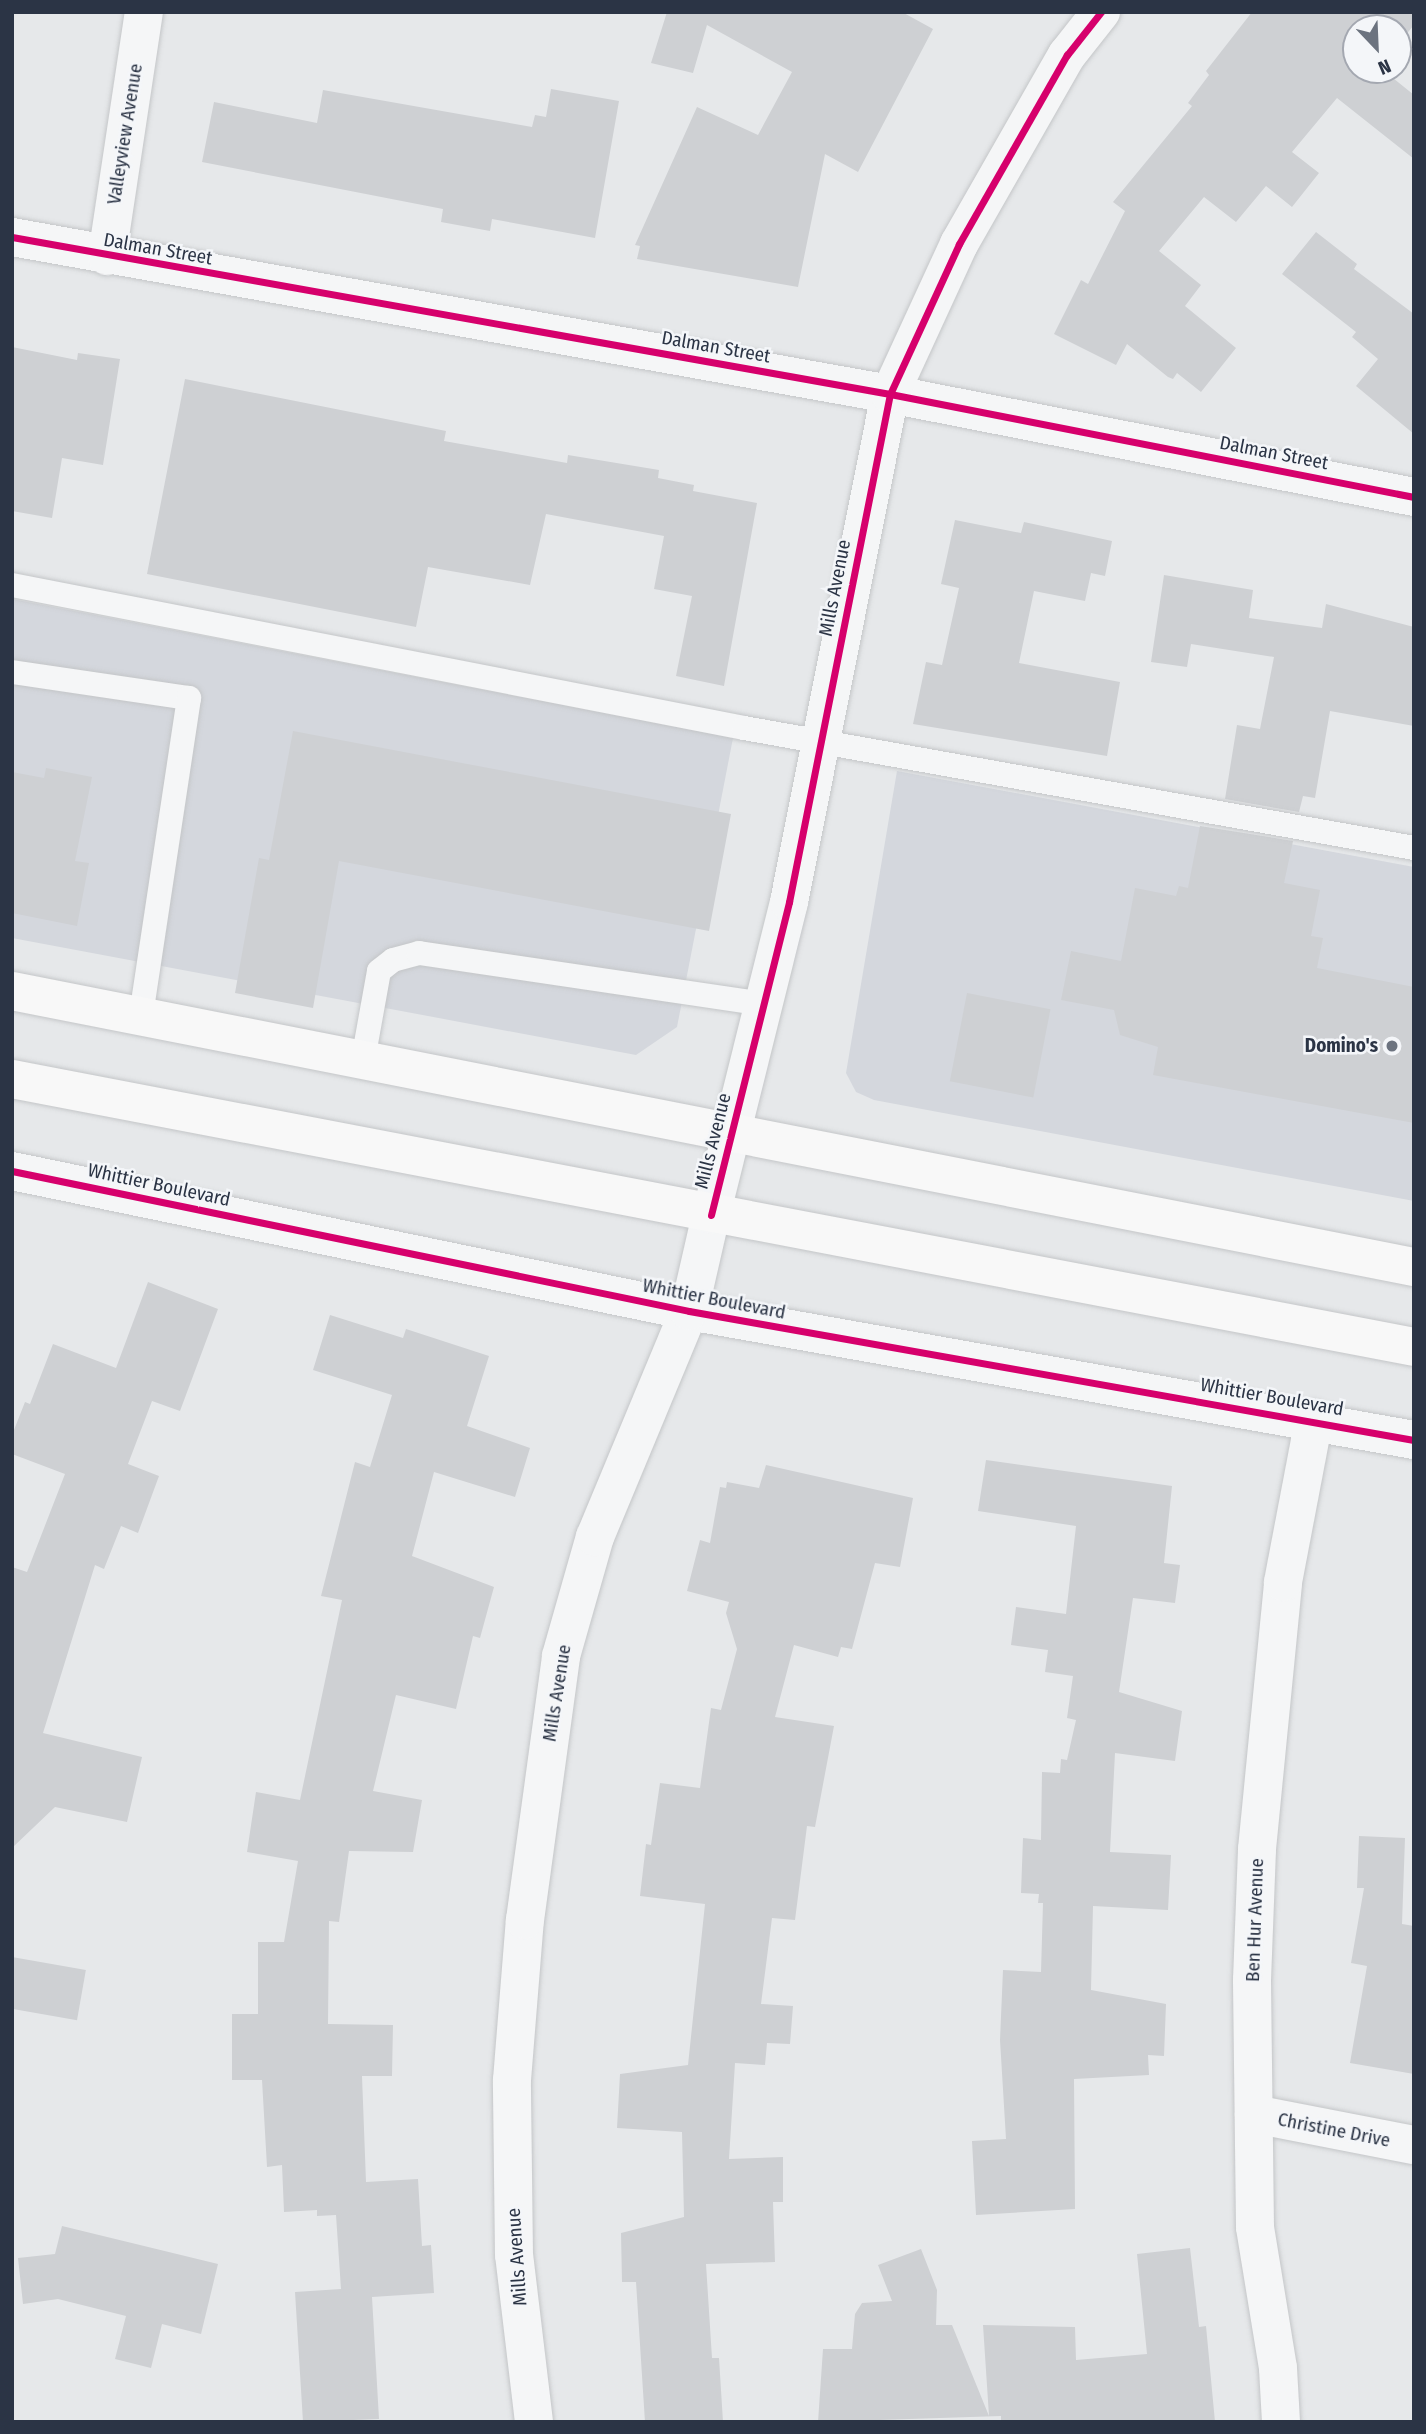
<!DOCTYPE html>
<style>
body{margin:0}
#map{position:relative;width:1426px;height:2434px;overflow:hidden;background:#e6e8ea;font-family:"Fira Sans Condensed",sans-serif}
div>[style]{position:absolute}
.built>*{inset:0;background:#d4d7dd}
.building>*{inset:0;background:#ced0d3;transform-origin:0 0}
.roads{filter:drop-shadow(0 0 2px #c4c6c8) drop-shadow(0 0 2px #c4c6c8)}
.service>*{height:24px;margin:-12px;padding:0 12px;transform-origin:12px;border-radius:12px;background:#f5f6f7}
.minor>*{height:38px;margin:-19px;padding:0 19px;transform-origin:19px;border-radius:19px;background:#f5f6f7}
.tertiary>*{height:38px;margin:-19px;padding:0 19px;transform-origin:19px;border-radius:19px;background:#f5f6f7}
.primary>*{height:38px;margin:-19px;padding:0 19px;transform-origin:19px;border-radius:19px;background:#f8f8f8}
.cycleway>*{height:7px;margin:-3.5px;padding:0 3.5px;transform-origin:3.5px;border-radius:3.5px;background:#d6006c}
.dots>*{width:19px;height:19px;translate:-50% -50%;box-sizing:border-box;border:4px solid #f4f6f9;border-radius:50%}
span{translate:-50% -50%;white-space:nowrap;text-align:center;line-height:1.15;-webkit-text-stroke:5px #f4f6f9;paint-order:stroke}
.street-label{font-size:19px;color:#2b3445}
.poi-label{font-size:19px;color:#2b3445;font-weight:700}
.right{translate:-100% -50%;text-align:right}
.frame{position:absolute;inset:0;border:14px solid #2b3445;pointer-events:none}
.north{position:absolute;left:1342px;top:14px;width:70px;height:70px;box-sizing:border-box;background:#f4f6f9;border:2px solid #a4a8b1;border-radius:50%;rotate:157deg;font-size:19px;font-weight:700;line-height:28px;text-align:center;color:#2b3445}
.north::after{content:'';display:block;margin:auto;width:24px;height:32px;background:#6c737f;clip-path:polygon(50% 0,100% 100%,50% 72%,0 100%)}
</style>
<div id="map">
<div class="built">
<i style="clip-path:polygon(12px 599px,733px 738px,677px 1027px,636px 1055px,12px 938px)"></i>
<i style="clip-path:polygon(897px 771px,1414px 867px,1414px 1201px,874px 1100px,856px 1092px,846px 1073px)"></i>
</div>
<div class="building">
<i style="clip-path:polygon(667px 12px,902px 12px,933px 29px,858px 172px,825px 154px,798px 287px,637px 259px,640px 246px,635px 245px,697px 107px,758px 135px,792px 72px,707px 25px,693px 73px,651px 63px)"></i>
<i style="clip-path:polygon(1252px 12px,1414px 12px,1414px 25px,1398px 44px,1398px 28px,1356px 28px,1356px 70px,1383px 70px,1414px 95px,1414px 159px,1337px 98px,1292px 152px,1319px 173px,1292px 207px,1266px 186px,1236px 222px,1204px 197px,1159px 251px,1201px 285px,1185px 306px,1236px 348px,1201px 392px,1177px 373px,1173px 379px,1168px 377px,1127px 344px,1116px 365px,1054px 334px,1081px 280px,1088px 284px,1125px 211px,1113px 202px,1192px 106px,1188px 103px,1209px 75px,1206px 71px)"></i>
<i style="clip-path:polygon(551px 89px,619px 101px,595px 238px,492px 219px,490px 231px,441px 222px,443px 209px,202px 162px,214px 102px,317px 123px,323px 90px,532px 127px,535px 115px,546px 117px)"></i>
<i style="clip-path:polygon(1316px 232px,1357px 264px,1354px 269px,1414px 314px,1414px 434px,1356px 386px,1378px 359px,1352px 337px,1356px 332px,1282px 274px)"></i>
<i style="clip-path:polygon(12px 347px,77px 360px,78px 353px,120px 359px,103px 465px,62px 458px,52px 518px,12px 511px)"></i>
<i style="clip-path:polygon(185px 379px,446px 431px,444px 441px,567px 463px,568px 455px,659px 470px,658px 478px,694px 485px,693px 491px,757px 503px,724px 686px,676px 676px,692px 596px,654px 589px,664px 536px,546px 514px,530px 585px,428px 567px,416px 627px,147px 574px)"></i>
<i style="clip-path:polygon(955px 520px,1021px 533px,1024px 522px,1112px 541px,1105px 576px,1091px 573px,1085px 601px,1034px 591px,1019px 663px,1120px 682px,1107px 756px,913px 724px,926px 662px,942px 665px,959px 588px,941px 584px)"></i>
<i style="clip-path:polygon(1164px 575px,1253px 590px,1249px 618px,1322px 628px,1326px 604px,1414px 627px,1414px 726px,1330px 711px,1315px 798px,1303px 796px,1299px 812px,1225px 799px,1237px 725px,1260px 729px,1274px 657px,1191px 644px,1187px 667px,1151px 662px)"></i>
<i style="clip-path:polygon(293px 731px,731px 814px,709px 931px,339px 861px,313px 1008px,235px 993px,259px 858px,269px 860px)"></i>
<i style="clip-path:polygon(46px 768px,92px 777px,75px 861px,89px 863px,77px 926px,12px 913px,12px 772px,44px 778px)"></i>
<i style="clip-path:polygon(1200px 826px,1293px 841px,1284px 883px,1320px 890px,1311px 936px,1323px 938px,1317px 968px,1414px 987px,1414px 1123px,1153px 1075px,1158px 1047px,1120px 1035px,1114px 1010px,1061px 1000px,1071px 951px,1121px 961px,1135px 888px,1176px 896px,1179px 886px,1188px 888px)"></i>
<i style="left:967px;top:993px;width:85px;height:90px;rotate:11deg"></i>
<i style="clip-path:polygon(148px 1282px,218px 1309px,180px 1411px,152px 1401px,128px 1464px,159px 1476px,138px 1533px,121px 1526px,104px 1569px,95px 1565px,43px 1733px,142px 1757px,127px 1822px,55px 1807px,12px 1848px,12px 1567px,27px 1572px,65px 1474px,12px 1454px,12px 1435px,25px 1402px,30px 1404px,53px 1344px,116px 1368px)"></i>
<i style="clip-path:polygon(330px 1315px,403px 1338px,406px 1329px,489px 1356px,467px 1426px,530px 1448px,515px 1497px,434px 1472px,412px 1556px,494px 1587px,480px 1638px,473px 1636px,456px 1709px,396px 1695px,373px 1791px,422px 1800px,413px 1852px,349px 1851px,339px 1922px,329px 1921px,328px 2024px,393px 2025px,392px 2076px,362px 2076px,366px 2182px,418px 2179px,422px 2246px,431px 2245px,434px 2293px,372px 2297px,379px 2419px,303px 2422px,295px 2292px,341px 2289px,336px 2215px,317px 2216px,317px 2210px,284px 2212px,282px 2165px,267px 2167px,262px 2080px,232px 2080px,232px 2014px,258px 2014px,258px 1942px,284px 1942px,298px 1861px,247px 1852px,256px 1792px,300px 1800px,342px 1600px,321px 1596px,355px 1462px,370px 1467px,392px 1395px,313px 1370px)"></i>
<i style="clip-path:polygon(986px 1460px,1172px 1486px,1164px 1563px,1180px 1565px,1175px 1603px,1133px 1598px,1119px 1692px,1182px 1711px,1175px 1761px,1115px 1753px,1110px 1852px,1171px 1855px,1168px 1910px,1093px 1906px,1091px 1990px,1166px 2004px,1164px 2056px,1148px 2055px,1149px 2075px,1074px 2079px,1075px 2209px,976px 2215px,972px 2141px,1006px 2139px,1000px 2040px,1003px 1970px,1041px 1972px,1043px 1903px,1038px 1903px,1039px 1894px,1021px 1893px,1023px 1838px,1041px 1840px,1042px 1772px,1060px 1773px,1061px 1759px,1067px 1760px,1076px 1720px,1067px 1718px,1073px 1676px,1045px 1672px,1048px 1650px,1011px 1645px,1016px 1607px,1066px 1614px,1076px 1526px,978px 1511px)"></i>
<i style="clip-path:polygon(766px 1465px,913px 1498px,900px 1567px,875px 1563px,852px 1649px,841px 1647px,838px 1657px,794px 1645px,775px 1717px,834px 1726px,815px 1827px,807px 1826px,795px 1920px,772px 1918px,761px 2004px,793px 2006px,790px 2044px,767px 2043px,765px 2065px,735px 2063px,729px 2159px,783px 2157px,783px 2202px,773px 2202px,775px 2262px,706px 2264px,712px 2358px,719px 2358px,723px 2422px,645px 2422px,636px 2282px,622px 2282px,621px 2233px,684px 2217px,682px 2132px,617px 2128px,620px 2074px,688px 2065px,705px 1904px,640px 1896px,646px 1844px,651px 1845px,660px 1783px,700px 1788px,711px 1708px,721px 1710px,737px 1649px,726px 1613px,729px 1602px,687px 1591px,700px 1540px,710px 1543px,720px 1487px,726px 1488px,727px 1482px,759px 1488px)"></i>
<i style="clip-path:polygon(1359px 1836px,1405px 1838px,1402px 1924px,1414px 1926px,1414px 2074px,1350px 2063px,1367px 1966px,1351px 1963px,1364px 1888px,1357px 1888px)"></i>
<i style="left:12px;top:1957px;width:75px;height:51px;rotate:10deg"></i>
<i style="clip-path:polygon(62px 2226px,218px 2264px,201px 2334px,162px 2324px,151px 2368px,115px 2359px,126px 2316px,58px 2299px,23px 2304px,18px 2258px,55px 2254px)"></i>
<i style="clip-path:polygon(1190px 2248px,1199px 2327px,1206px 2326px,1215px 2422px,1001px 2422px,1001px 2416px,818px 2422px,823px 2349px,852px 2349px,855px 2314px,862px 2303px,892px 2301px,878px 2265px,921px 2249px,937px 2290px,936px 2325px,952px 2325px,989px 2416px,983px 2325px,1075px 2327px,1076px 2360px,1147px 2354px,1137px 2254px)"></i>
</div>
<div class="roads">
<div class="service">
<i style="left:12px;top:585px;width:746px;rotate:11.05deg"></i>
<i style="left:744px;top:728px;width:681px;rotate:10.15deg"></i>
<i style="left:12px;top:672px;width:179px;rotate:8.4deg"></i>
<i style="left:189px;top:698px;width:323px;rotate:98.6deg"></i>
<i style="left:363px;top:1060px;width:90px;rotate:-79.8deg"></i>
<i style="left:379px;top:971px;width:18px;rotate:-38deg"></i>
<i style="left:393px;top:960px;width:27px;rotate:-15deg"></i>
<i style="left:419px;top:953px;width:348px;rotate:8.4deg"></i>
</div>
<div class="minor">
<i style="left:12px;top:237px;width:892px;rotate:10.14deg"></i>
<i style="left:890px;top:394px;width:534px;rotate:11.12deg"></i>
<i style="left:107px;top:256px;width:247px;rotate:-81.4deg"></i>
<i style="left:12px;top:1171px;width:691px;rotate:11.68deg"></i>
<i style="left:689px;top:1311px;width:736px;rotate:10.09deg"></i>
<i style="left:1254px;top:2114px;width:163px;rotate:11deg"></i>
<i style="left:534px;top:2422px;width:168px;rotate:-96.8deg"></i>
<i style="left:514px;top:2255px;width:175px;rotate:-90.7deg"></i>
<i style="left:512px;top:2080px;width:161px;rotate:-85.4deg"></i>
<i style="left:525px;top:1920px;width:266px;rotate:-82.2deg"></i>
<i style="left:561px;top:1656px;width:124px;rotate:-74.1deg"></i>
<i style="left:595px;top:1537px;width:245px;rotate:-67.4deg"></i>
<i style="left:689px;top:1311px;width:98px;rotate:-77.1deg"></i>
<i style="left:1281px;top:2422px;width:54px;rotate:-93.2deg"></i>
<i style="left:1278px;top:2368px;width:143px;rotate:-99.3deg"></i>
<i style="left:1255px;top:2227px;width:247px;rotate:-90.7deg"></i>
<i style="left:1252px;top:1980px;width:131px;rotate:-87.8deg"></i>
<i style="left:1257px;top:1849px;width:268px;rotate:-84.4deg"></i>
<i style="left:1283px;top:1582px;width:165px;rotate:-79.2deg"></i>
</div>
<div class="tertiary">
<i style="left:711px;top:1215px;width:323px;rotate:-76deg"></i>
<i style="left:789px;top:902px;width:518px;rotate:-78.76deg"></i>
<i style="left:890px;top:394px;width:165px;rotate:-65.3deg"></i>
<i style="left:959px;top:244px;width:218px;rotate:-60.3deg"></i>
<i style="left:1067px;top:55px;width:55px;rotate:-51.7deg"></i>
</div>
<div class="primary">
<i style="left:12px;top:991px;width:1429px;rotate:11.14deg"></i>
<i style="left:12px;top:1079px;width:1427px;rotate:10.82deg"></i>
</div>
</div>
<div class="cycleway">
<i style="left:12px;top:237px;width:892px;rotate:10.14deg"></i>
<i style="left:890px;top:394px;width:534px;rotate:11.12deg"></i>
<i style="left:12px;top:1171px;width:691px;rotate:11.68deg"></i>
<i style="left:689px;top:1311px;width:736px;rotate:10.09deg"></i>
<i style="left:711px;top:1215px;width:323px;rotate:-76deg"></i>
<i style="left:789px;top:902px;width:518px;rotate:-78.76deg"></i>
<i style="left:890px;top:394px;width:165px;rotate:-65.3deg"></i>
<i style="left:959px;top:244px;width:218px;rotate:-60.3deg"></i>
<i style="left:1067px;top:55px;width:55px;rotate:-51.7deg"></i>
</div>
<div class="dots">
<i style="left:1392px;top:1046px;background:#6c737f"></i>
</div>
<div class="street-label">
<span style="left:125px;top:134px;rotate:-81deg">Valleyview Avenue</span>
<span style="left:158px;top:249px;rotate:10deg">Dalman Street</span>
<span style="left:716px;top:347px;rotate:10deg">Dalman Street</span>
<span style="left:1274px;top:453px;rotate:11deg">Dalman Street</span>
<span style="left:835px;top:588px;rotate:-79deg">Mills Avenue</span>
<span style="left:713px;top:1141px;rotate:-76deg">Mills Avenue</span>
<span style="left:159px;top:1185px;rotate:12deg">Whittier Boulevard</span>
<span style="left:714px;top:1299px;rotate:11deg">Whittier Boulevard</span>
<span style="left:1272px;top:1397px;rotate:10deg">Whittier Boulevard</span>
<span style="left:557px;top:1693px;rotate:-81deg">Mills Avenue</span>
<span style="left:1255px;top:1920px;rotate:-88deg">Ben Hur Avenue</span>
<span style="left:1334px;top:2130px;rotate:11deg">Christine Drive</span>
<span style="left:517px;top:2257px;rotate:-94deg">Mills Avenue</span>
</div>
<div class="poi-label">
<span class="right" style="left:1378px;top:1046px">Domino's</span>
</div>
<div class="frame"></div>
<div class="north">N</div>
</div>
